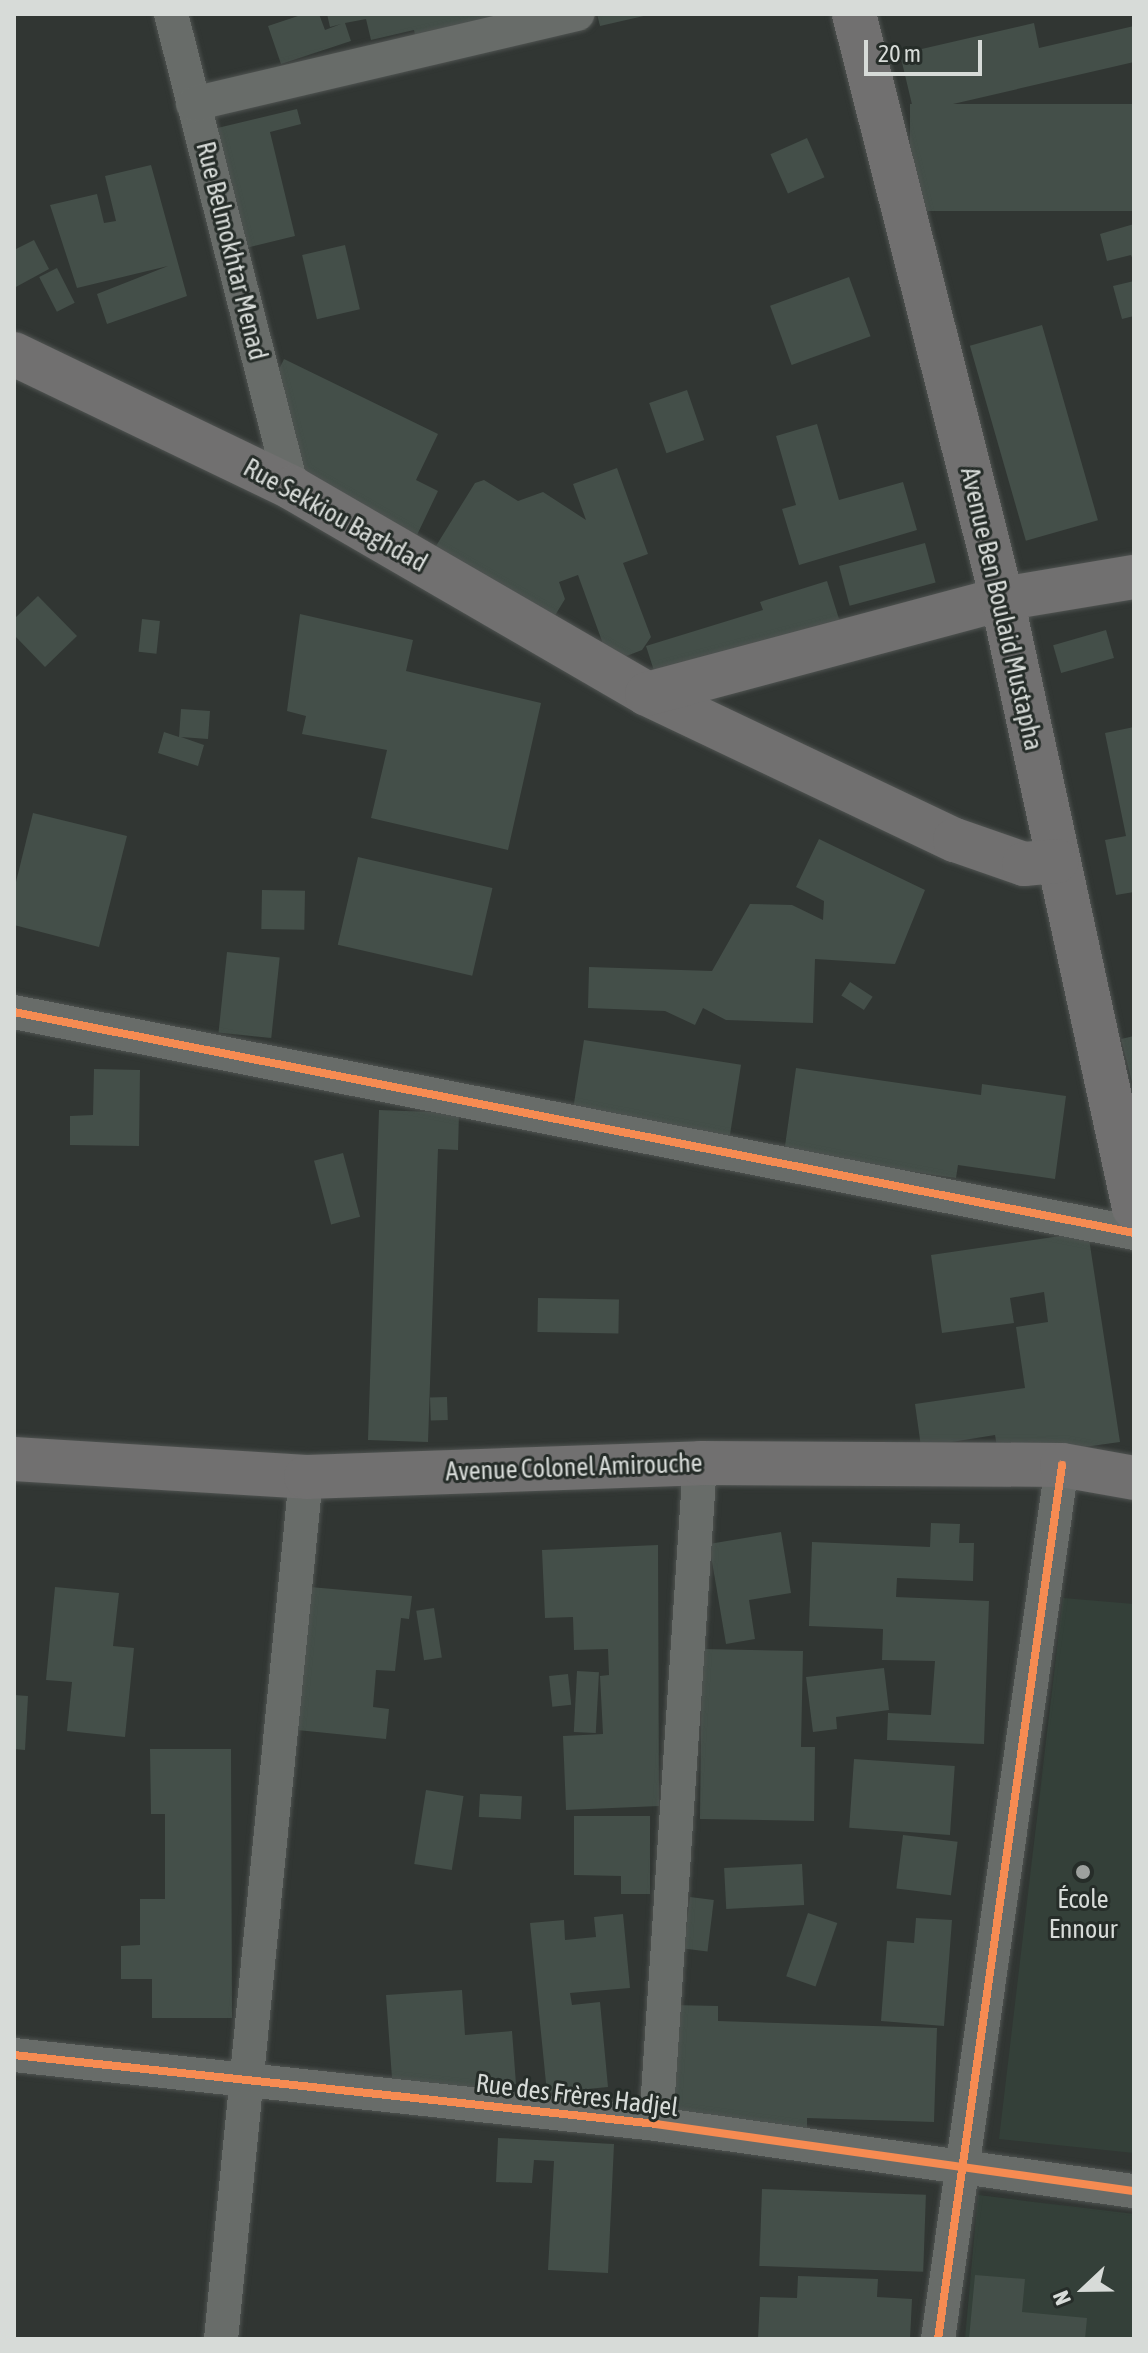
<!DOCTYPE html>
<meta charset="utf-8">
<style>
body{margin:0}
#map{position:relative;width:1148px;height:2353px;overflow:hidden;background:#313633;font-family:"Asap Condensed",sans-serif}
div>[style]{position:absolute}
.built>*{inset:0;background:#344039}
.building>*{inset:0;background:#444f49;transform-origin:0 0}
.roads{filter:drop-shadow(0 0 2px #4f5351) drop-shadow(0 0 2px #4f5351)}
.street>*{height:34px;margin:-17px;padding:0 17px;transform-origin:17px;border-radius:17px;background:#686c69}
.secondary>*{height:44px;margin:-22px;padding:0 22px;transform-origin:22px;border-radius:22px;background:#717070}
.cycleway>*{height:8px;margin:-4px;padding:0 4px;transform-origin:4px;border-radius:4px;background:#f68b52}
.dots>*{width:22px;height:22px;translate:-50% -50%;box-sizing:border-box;border:4px solid #262d29;border-radius:50%}
span{translate:-50% -50%;white-space:nowrap;text-align:center;line-height:1.15;-webkit-text-stroke:6px #262d29;paint-order:stroke}
.street-label{font-size:26px;color:#d7dbd8}
.poi-label{font-size:26px;color:#d7dbd8}
.frame{position:absolute;inset:0;border:16px solid #d7dbd8;pointer-events:none}
.north{position:absolute;left:1044px;top:2249px;width:80px;height:80px;-webkit-text-stroke:6px #262d29;paint-order:stroke;rotate:248deg;font-size:22px;font-weight:700;line-height:32px;text-align:center;color:#d7dbd8}
.north::after{content:'';display:block;margin:auto;width:28px;height:36px;background:#d7dbd8;clip-path:polygon(50% 0,100% 100%,50% 72%,0 100%)}
.scale{position:absolute;left:864px;top:40px;width:118px;height:36px;box-sizing:border-box;border:4px solid #d7dbd8;border-top:0;padding-left:10px;font-size:24px;line-height:28px;white-space:nowrap;color:#d7dbd8;-webkit-text-stroke:6px #262d29;paint-order:stroke}
</style>
<div id="map">
<div class="built">
<i style="clip-path:polygon(1063px 1598px,1134px 1604px,1134px 2153px,999px 2139px)"></i>
<i style="clip-path:polygon(978px 2195px,1134px 2214px,1134px 2339px,965px 2339px)"></i>
</div>
<div class="building">
<i style="clip-path:polygon(304px 14px,319px 14px,325px 30px,341px 24px,330px 27px,327px 14px,566px 14px,418px 48px,414px 30px,371px 40px,366px 19px,345px 23px,351px 41px,281px 64px,268px 26px)"></i>
<i style="clip-path:polygon(597px 14px,648px 14px,648px 15px,600px 26px)"></i>
<i style="clip-path:polygon(1034px 23px,1039px 48px,1134px 26px,1134px 62px,914px 113px,900px 54px)"></i>
<i style="left:1134px;top:104px;width:107px;height:224px;rotate:90deg"></i>
<i style="clip-path:polygon(297px 109px,301px 124px,270px 132px,295px 236px,234px 251px,205px 131px)"></i>
<i style="left:807px;top:138px;width:43px;height:40px;rotate:66deg"></i>
<i style="clip-path:polygon(151px 165px,187px 296px,107px 324px,97px 294px,168px 266px,77px 288px,50px 205px,97px 194px,104px 223px,116px 221px,105px 176px)"></i>
<i style="clip-path:polygon(1134px 224px,1134px 263px,1131px 255px,1107px 261px,1100px 234px)"></i>
<i style="clip-path:polygon(34px 240px,49px 269px,14px 288px,14px 250px)"></i>
<i style="left:345px;top:245px;width:66px;height:44px;rotate:77deg"></i>
<i style="left:57px;top:268px;width:39px;height:20px;rotate:63deg"></i>
<i style="left:849px;top:277px;width:63px;height:84px;rotate:70deg"></i>
<i style="clip-path:polygon(1134px 281px,1134px 316px,1122px 319px,1113px 286px)"></i>
<i style="left:1042px;top:325px;width:203px;height:75px;rotate:74deg"></i>
<i style="clip-path:polygon(284px 359px,438px 434px,416px 480px,438px 491px,417px 535px,258px 457px,273px 424px,256px 416px)"></i>
<i style="left:687px;top:390px;width:53px;height:40px;rotate:71deg"></i>
<i style="clip-path:polygon(817px 424px,839px 500px,903px 482px,917px 530px,799px 565px,782px 509px,796px 505px,776px 436px)"></i>
<i style="clip-path:polygon(617px 468px,648px 554px,623px 563px,651px 637px,642px 650px,624px 657px,603px 644px,578px 575px,559px 582px,565px 599px,548px 627px,431px 554px,475px 483px,484px 480px,518px 501px,543px 492px,586px 520px,573px 484px)"></i>
<i style="left:925px;top:543px;width:41px;height:89px;rotate:75deg"></i>
<i style="clip-path:polygon(827px 581px,840px 622px,657px 680px,646px 646px,763px 610px,760px 602px)"></i>
<i style="clip-path:polygon(38px 596px,77px 636px,45px 667px,14px 635px,14px 619px)"></i>
<i style="clip-path:polygon(300px 614px,413px 640px,406px 671px,541px 703px,508px 850px,371px 818px,387px 750px,302px 734px,306px 716px,287px 711px)"></i>
<i style="left:142px;top:619px;width:18px;height:33px;rotate:6deg"></i>
<i style="left:1106px;top:630px;width:29px;height:55px;rotate:74deg"></i>
<i style="clip-path:polygon(181px 709px,210px 711px,208px 739px,181px 737px,204px 745px,198px 766px,158px 753px,164px 732px,179px 737px)"></i>
<i style="clip-path:polygon(1134px 727px,1134px 892px,1116px 895px,1105px 840px,1126px 836px,1105px 733px)"></i>
<i style="clip-path:polygon(33px 813px,127px 836px,99px 947px,14px 925px,14px 890px)"></i>
<i style="clip-path:polygon(819px 839px,925px 890px,895px 964px,815px 959px,813px 1023px,726px 1020px,703px 1008px,695px 1025px,665px 1011px,588px 1008px,589px 967px,712px 971px,750px 904px,792px 905px,823px 920px,824px 901px,796px 887px)"></i>
<i style="left:358px;top:857px;width:138px;height:90px;rotate:13deg"></i>
<i style="left:262px;top:890px;width:43px;height:39px;rotate:1deg"></i>
<i style="left:227px;top:952px;width:53px;height:81px;rotate:6deg"></i>
<i style="left:850px;top:982px;width:27px;height:16px;rotate:33deg"></i>
<i style="clip-path:polygon(1134px 1036px,1134px 1086px,1133px 1086px,1121px 1039px)"></i>
<i style="left:584px;top:1040px;width:159px;height:81px;rotate:9deg"></i>
<i style="clip-path:polygon(796px 1068px,981px 1095px,982px 1084px,1066px 1096px,1055px 1179px,958px 1165px,956px 1178px,784px 1153px)"></i>
<i style="clip-path:polygon(94px 1069px,140px 1070px,139px 1146px,70px 1145px,70px 1116px,93px 1115px)"></i>
<i style="clip-path:polygon(379px 1110px,459px 1113px,458px 1150px,438px 1149px,428px 1442px,368px 1440px)"></i>
<i style="left:343px;top:1153px;width:66px;height:30px;rotate:75deg"></i>
<i style="clip-path:polygon(1088px 1232px,1120px 1442px,999px 1459px,995px 1435px,921px 1447px,915px 1404px,1025px 1388px,1016px 1327px,1048px 1322px,1044px 1292px,1010px 1298px,1014px 1323px,942px 1333px,931px 1255px)"></i>
<i style="left:538px;top:1298px;width:81px;height:34px;rotate:1deg"></i>
<i style="left:447px;top:1397px;width:23px;height:17px;rotate:88deg"></i>
<i style="clip-path:polygon(931px 1523px,960px 1524px,959px 1543px,974px 1543px,973px 1581px,897px 1578px,896px 1597px,989px 1601px,984px 1744px,887px 1740px,888px 1713px,931px 1715px,935px 1661px,882px 1660px,883px 1629px,809px 1626px,812px 1542px,930px 1547px)"></i>
<i style="clip-path:polygon(781px 1532px,791px 1593px,749px 1600px,755px 1639px,726px 1644px,709px 1544px)"></i>
<i style="clip-path:polygon(658px 1545px,659px 1806px,566px 1810px,563px 1736px,603px 1734px,600px 1676px,609px 1675px,608px 1649px,574px 1650px,573px 1617px,545px 1618px,542px 1550px)"></i>
<i style="clip-path:polygon(55px 1587px,119px 1593px,113px 1646px,134px 1648px,125px 1737px,67px 1731px,72px 1682px,46px 1680px)"></i>
<i style="clip-path:polygon(310px 1587px,412px 1596px,409px 1619px,401px 1618px,395px 1671px,376px 1670px,373px 1707px,389px 1709px,386px 1739px,297px 1730px)"></i>
<i style="left:434px;top:1608px;width:50px;height:18px;rotate:81deg"></i>
<i style="clip-path:polygon(702px 1649px,803px 1651px,801px 1747px,815px 1747px,814px 1821px,700px 1819px)"></i>
<i style="clip-path:polygon(884px 1668px,889px 1710px,836px 1717px,837px 1729px,813px 1732px,806px 1677px)"></i>
<i style="left:577px;top:1671px;width:22px;height:61px;rotate:3deg"></i>
<i style="left:568px;top:1674px;width:31px;height:19px;rotate:84deg"></i>
<i style="clip-path:polygon(14px 1695px,28px 1696px,25px 1750px,14px 1749px)"></i>
<i style="clip-path:polygon(150px 1749px,231px 1749px,232px 2018px,152px 2018px,152px 1979px,121px 1979px,121px 1946px,140px 1945px,140px 1899px,165px 1899px,165px 1814px,151px 1814px)"></i>
<i style="left:854px;top:1759px;width:101px;height:69px;rotate:4deg"></i>
<i style="left:426px;top:1790px;width:38px;height:75px;rotate:9deg"></i>
<i style="left:480px;top:1794px;width:42px;height:23px;rotate:3deg"></i>
<i style="clip-path:polygon(574px 1816px,650px 1816px,650px 1894px,621px 1894px,621px 1876px,574px 1875px)"></i>
<i style="left:903px;top:1835px;width:55px;height:54px;rotate:7deg"></i>
<i style="left:802px;top:1864px;width:41px;height:78px;rotate:87deg"></i>
<i style="left:690px;top:1897px;width:24px;height:52px;rotate:7deg"></i>
<i style="left:808px;top:1913px;width:31px;height:67px;rotate:19deg"></i>
<i style="clip-path:polygon(623px 1914px,630px 1988px,570px 1993px,572px 2005px,600px 2002px,608px 2087px,547px 2093px,530px 1923px,564px 1920px,565px 1940px,596px 1937px,594px 1917px)"></i>
<i style="clip-path:polygon(916px 1918px,952px 1920px,944px 2026px,881px 2021px,887px 1941px,914px 1943px)"></i>
<i style="clip-path:polygon(462px 1990px,465px 2035px,512px 2031px,516px 2084px,393px 2092px,386px 1995px)"></i>
<i style="clip-path:polygon(673px 2005px,718px 2006px,718px 2021px,937px 2028px,934px 2122px,807px 2118px,807px 2138px,670px 2125px)"></i>
<i style="clip-path:polygon(498px 2138px,614px 2144px,608px 2273px,548px 2270px,554px 2161px,534px 2160px,532px 2183px,496px 2182px)"></i>
<i style="left:762px;top:2189px;width:164px;height:77px;rotate:2deg"></i>
<i style="clip-path:polygon(975px 2275px,1025px 2279px,1022px 2312px,1087px 2318px,1085px 2339px,969px 2339px)"></i>
<i style="clip-path:polygon(798px 2276px,878px 2279px,877px 2297px,912px 2299px,910px 2339px,758px 2339px,760px 2297px,797px 2298px)"></i>
</div>
<div class="roads">
<div class="street">
<i style="left:171px;top:14px;width:489px;rotate:75.7deg"></i>
<i style="left:193px;top:104px;width:395px;rotate:-13.2deg"></i>
<i style="left:14px;top:1012px;width:1142px;rotate:11.16deg"></i>
<i style="left:14px;top:2055px;width:646px;rotate:6.13deg"></i>
<i style="left:656px;top:2124px;width:483px;rotate:8deg"></i>
<i style="left:656px;top:2124px;width:662px;rotate:-86.19deg"></i>
<i style="left:221px;top:2339px;width:866px;rotate:-84.37deg"></i>
<i style="left:938px;top:2339px;width:883px;rotate:-81.92deg"></i>
</div>
<div class="secondary">
<i style="left:854px;top:14px;width:603px;rotate:75.8deg"></i>
<i style="left:1002px;top:599px;width:623px;rotate:77.77deg"></i>
<i style="left:14px;top:354px;width:309px;rotate:25.7deg"></i>
<i style="left:292px;top:488px;width:410px;rotate:30.1deg"></i>
<i style="left:647px;top:694px;width:341px;rotate:25.4deg"></i>
<i style="left:955px;top:840px;width:73px;rotate:19.2deg"></i>
<i style="left:1024px;top:864px;width:33px;rotate:-5deg"></i>
<i style="left:647px;top:694px;width:367px;rotate:-15deg"></i>
<i style="left:1002px;top:599px;width:134px;rotate:-9.5deg"></i>
<i style="left:14px;top:1459px;width:293px;rotate:3.5deg"></i>
<i style="left:306px;top:1477px;width:394px;rotate:-2deg"></i>
<i style="left:700px;top:1463px;width:362px;rotate:0.3deg"></i>
<i style="left:1062px;top:1465px;width:73px;rotate:10.2deg"></i>
</div>
</div>
<div class="cycleway">
<i style="left:14px;top:1012px;width:1142px;rotate:11.16deg"></i>
<i style="left:14px;top:2055px;width:646px;rotate:6.13deg"></i>
<i style="left:656px;top:2124px;width:483px;rotate:8deg"></i>
<i style="left:938px;top:2339px;width:883px;rotate:-81.92deg"></i>
</div>
<div class="dots">
<i style="left:1083px;top:1872px;background:#9da19e"></i>
</div>
<div class="street-label">
<span style="left:231px;top:251px;rotate:76deg">Rue Belmokhtar Menad</span>
<span style="left:335px;top:516px;rotate:29deg">Rue Sekkiou Baghdad</span>
<span style="left:1001px;top:609px;rotate:77deg">Avenue Ben Boulaid Mustapha</span>
<span style="left:574px;top:1468px;rotate:-2deg">Avenue Colonel Amirouche</span>
<span style="left:577px;top:2096px;rotate:7deg">Rue des Frères Hadjel</span>
</div>
<div class="poi-label">
<span style="left:1083px;top:1915px">École<br>Ennour</span>
</div>
<div class="frame"></div>
<div class="north">N</div>
<div class="scale">20 m</div>
</div>
